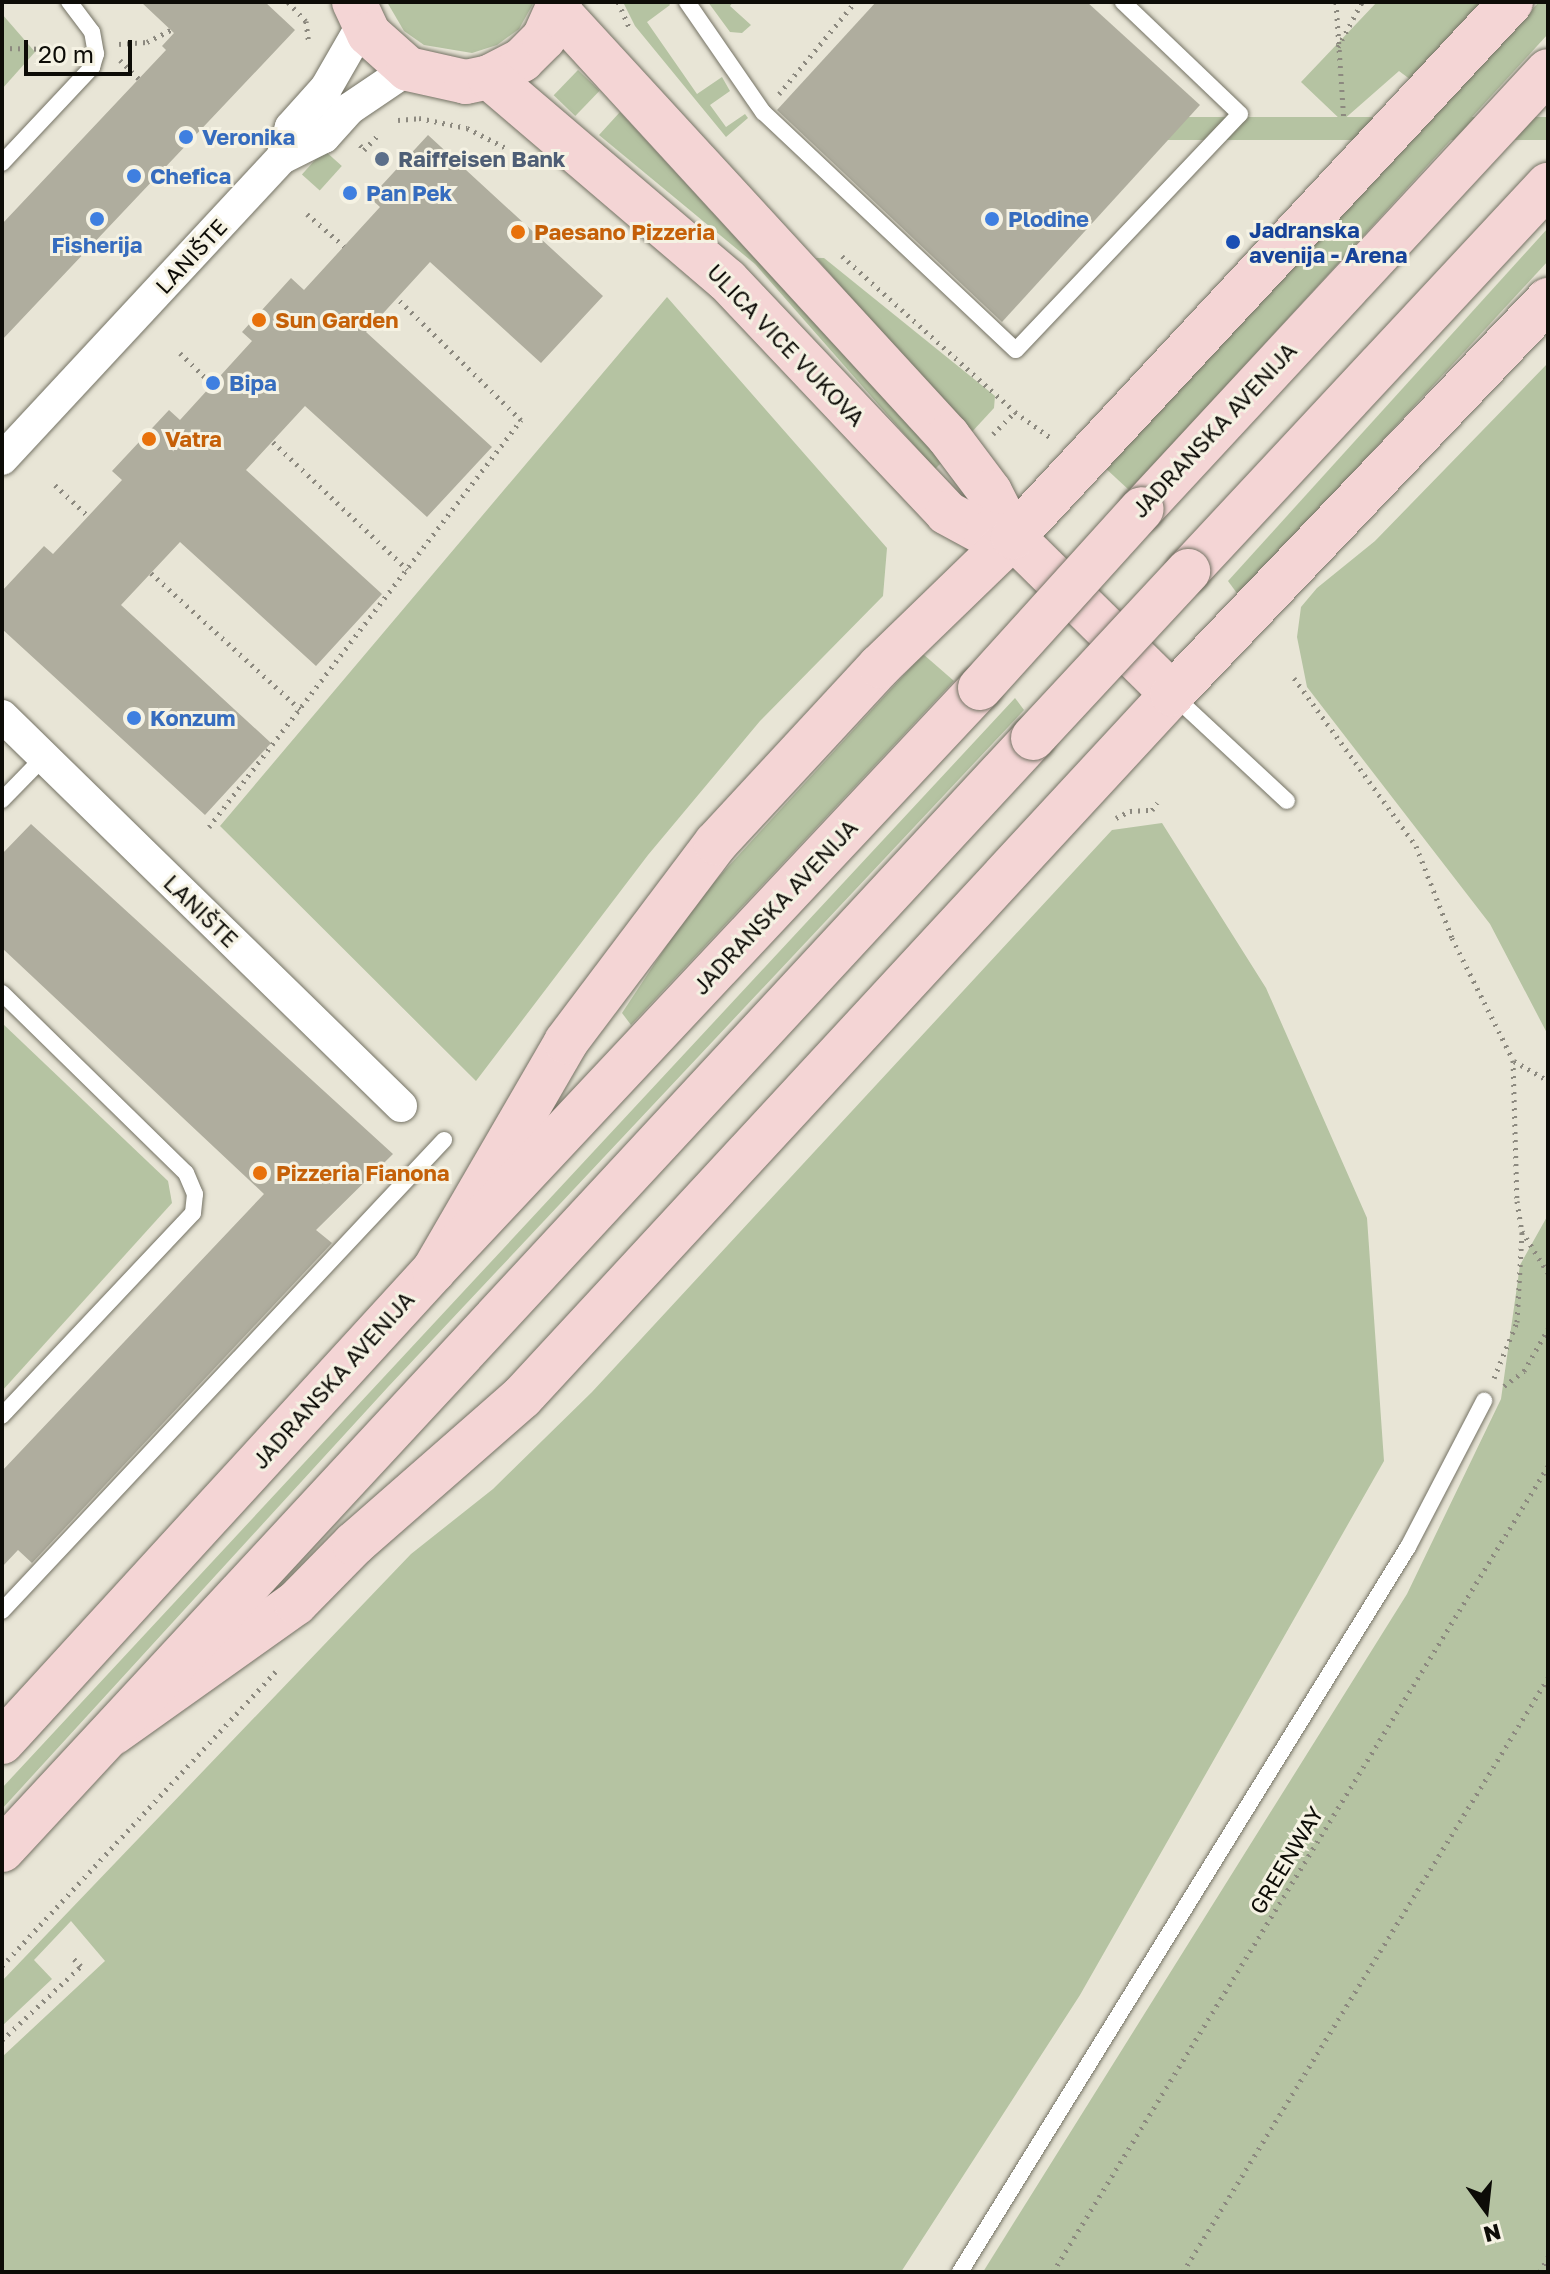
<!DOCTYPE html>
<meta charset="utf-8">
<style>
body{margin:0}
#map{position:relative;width:1550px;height:2274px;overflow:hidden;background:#e8e5d6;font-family:"Golos Text",sans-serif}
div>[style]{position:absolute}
.green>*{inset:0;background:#b5c3a2;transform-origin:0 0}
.building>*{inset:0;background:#afad9e}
.path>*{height:5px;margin-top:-2.5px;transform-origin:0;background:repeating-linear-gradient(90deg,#8c897f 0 2px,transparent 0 8px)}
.roads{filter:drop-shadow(0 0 2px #747264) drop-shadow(0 0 2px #747264)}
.lane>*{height:16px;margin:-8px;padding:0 8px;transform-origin:8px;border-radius:8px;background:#fff}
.street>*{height:32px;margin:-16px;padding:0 16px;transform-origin:16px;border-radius:16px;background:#fff}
.secondary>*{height:44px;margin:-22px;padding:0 22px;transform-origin:22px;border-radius:22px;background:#f4d5d5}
.bridges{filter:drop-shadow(0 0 2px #747264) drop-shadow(0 0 2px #747264)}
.secondary-bridge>*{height:44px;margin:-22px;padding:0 22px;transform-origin:22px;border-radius:22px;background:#f4d5d5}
.dots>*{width:22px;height:22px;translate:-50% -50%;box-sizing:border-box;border:4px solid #f5f2e3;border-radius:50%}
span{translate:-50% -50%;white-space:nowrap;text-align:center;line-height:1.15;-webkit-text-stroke:6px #f5f2e3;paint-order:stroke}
.shop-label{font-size:22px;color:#366cbe;font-weight:700}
.left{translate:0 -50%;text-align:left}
.service-label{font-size:22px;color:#4e5e75;font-weight:700}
.transit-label{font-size:22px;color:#164399;font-weight:700}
.food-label{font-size:22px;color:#c56008;font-weight:700}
.street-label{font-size:22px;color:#0d0c07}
.frame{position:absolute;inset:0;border:4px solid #0d0c07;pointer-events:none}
.north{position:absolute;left:1446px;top:2170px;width:80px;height:80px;-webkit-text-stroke:6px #f5f2e3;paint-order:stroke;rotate:165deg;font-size:22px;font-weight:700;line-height:32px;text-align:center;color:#0d0c07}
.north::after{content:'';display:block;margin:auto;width:28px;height:36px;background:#0d0c07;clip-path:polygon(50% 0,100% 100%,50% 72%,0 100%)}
.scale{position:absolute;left:24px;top:40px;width:108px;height:36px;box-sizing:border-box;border:4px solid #0d0c07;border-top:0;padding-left:10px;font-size:24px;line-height:28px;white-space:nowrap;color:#0d0c07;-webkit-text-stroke:6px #f5f2e3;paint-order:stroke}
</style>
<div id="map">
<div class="green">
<i style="clip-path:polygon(387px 2px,534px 2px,519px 29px,497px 45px,472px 53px,424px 45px,404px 31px)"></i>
<i style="clip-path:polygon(623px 2px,668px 2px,670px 5px,647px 22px,697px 94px,722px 77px,730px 91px,710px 105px,726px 127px,745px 114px,748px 118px,726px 137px,635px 26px)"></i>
<i style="clip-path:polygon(708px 2px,733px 2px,730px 6px,751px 25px,742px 33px,730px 32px)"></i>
<i style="clip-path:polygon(1377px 2px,1482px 2px,1411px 80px,1399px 71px,1342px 121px,1301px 82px)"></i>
<i style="clip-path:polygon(1539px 2px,1548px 2px,1548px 34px,1130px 491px,1102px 465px)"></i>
<i style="clip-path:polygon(2px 14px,35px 52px,2px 89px)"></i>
<i style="left:578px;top:70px;width:30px;height:35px;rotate:44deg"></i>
<i style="clip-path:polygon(620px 112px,942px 462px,935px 469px,755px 264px,599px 135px)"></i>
<i style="left:1548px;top:117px;width:23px;height:590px;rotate:90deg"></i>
<i style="left:324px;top:150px;width:24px;height:33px;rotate:42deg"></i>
<i style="clip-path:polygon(1548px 228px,1548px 261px,1239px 596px,1228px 581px)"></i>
<i style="clip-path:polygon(816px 258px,824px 258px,995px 396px,994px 408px,970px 434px)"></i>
<i style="clip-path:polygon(667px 297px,887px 548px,883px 596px,760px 721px,648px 855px,476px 1081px,220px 826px)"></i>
<i style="clip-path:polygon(1548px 363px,1548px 1035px,1490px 924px,1307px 687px,1297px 637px,1301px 607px,1317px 588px,1375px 541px)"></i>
<i style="clip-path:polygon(923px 654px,954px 681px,631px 1025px,622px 1013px,694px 904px)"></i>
<i style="clip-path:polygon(1015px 698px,1024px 710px,388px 1387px,2px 1809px,2px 1788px)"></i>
<i style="clip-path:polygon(1162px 823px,1266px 988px,1367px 1218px,1384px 1461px,1080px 1995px,901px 2272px,2px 2272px,2px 2057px,105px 1961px,71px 1921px,34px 1960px,52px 1979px,2px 2026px,2px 1981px,411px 1554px,493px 1489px,592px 1392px,1112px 830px)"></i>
<i style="clip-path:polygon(2px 1023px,168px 1181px,172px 1203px,2px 1391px)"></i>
<i style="clip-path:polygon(1548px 1215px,1548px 2272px,983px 2272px,1407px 1594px,1501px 1399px,1520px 1265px)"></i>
</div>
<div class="building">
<i style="clip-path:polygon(141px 2px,265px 2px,295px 30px,2px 340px,2px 224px,166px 50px,162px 46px,174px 33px)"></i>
<i style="clip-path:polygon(876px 2px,1087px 2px,1200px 105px,1002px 322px,777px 110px)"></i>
<i style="clip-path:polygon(428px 135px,603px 296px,541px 363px,430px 262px,366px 332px,492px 447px,427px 517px,305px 406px,246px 470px,382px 594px,316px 666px,180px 542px,121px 605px,271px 743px,205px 815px,2px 629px,2px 591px,44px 546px,53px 554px,122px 480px,112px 471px,169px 410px,180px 420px,252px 341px,242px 332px,291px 278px,304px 290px,380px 207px,370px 198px)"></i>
<i style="clip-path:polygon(31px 824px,393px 1154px,316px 1230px,332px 1243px,32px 1563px,18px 1550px,2px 1567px,2px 1471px,264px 1194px,2px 948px,2px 854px)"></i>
</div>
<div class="path">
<i style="left:288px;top:2px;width:26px;rotate:47deg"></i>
<i style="left:306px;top:21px;width:23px;rotate:83deg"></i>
<i style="left:618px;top:2px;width:27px;rotate:66deg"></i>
<i style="left:1336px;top:2px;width:119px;rotate:86.2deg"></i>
<i style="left:119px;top:44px;width:28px;rotate:-4deg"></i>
<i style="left:147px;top:42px;width:27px;rotate:-27deg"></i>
<i style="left:1338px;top:47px;width:51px;rotate:-61.9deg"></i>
<i style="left:2px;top:48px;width:39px;rotate:1deg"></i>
<i style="left:120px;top:60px;width:27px;rotate:45deg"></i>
<i style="left:779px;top:94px;width:119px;rotate:-50.4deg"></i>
<i style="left:398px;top:120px;width:21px;rotate:-5deg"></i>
<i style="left:419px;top:118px;width:49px;rotate:11.8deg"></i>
<i style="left:467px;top:128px;width:44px;rotate:27.1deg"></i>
<i style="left:360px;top:145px;width:6px;rotate:51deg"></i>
<i style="left:364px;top:150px;width:23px;rotate:-47deg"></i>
<i style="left:307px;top:214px;width:49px;rotate:40.9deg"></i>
<i style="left:842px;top:256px;width:233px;rotate:42deg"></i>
<i style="left:1015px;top:412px;width:44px;rotate:35.8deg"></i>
<i style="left:180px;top:353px;width:46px;rotate:44.1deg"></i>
<i style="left:993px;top:434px;width:31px;rotate:-45deg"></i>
<i style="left:273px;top:442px;width:185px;rotate:43.5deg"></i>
<i style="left:55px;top:485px;width:45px;rotate:43.2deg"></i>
<i style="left:151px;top:573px;width:205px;rotate:42.4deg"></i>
<i style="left:1294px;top:678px;width:208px;rotate:54deg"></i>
<i style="left:1416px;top:846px;width:99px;rotate:68.6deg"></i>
<i style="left:1452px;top:938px;width:136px;rotate:63.4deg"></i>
<i style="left:1513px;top:1060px;width:141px;rotate:88.4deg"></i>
<i style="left:1517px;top:1201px;width:30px;rotate:81deg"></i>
<i style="left:1522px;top:1231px;width:49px;rotate:58.2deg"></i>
<i style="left:1116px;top:818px;width:16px;rotate:-27deg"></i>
<i style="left:1130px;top:811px;width:22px;rotate:-3deg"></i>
<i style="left:1152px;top:810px;width:9px;rotate:-54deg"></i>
<i style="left:209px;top:827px;width:513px;rotate:-52.53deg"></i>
<i style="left:521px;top:420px;width:174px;rotate:-135.5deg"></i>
<i style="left:1514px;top:1061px;width:39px;rotate:30deg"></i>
<i style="left:1494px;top:1378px;width:61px;rotate:-67.7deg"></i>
<i style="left:1517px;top:1322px;width:90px;rotate:-86.8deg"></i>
<i style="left:1504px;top:1386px;width:25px;rotate:-37deg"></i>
<i style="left:1524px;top:1371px;width:48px;rotate:-60.3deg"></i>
<i style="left:2px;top:1966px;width:404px;rotate:-47.1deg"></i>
<i style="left:2px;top:2040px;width:108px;rotate:-43.1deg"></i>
<i style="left:81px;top:1966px;width:14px;rotate:-135deg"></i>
<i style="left:1053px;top:2272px;width:946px;rotate:-58.44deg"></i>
<i style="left:1183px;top:2272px;width:697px;rotate:-58.43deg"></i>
<i style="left:1540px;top:2272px;width:17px;rotate:-62deg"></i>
</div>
<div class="roads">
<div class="lane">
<i style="left:687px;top:2px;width:134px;rotate:55.4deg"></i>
<i style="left:763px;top:112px;width:347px;rotate:43.3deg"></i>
<i style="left:1016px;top:350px;width:325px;rotate:-46.5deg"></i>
<i style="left:1240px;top:114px;width:162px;rotate:-136.3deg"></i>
<i style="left:2px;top:163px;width:132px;rotate:-46.8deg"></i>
<i style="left:92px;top:67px;width:14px;rotate:-73deg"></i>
<i style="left:96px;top:54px;width:22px;rotate:-100deg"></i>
<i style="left:92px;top:32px;width:38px;rotate:-127deg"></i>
<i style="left:1174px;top:696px;width:154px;rotate:42.9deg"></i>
<i style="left:2px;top:800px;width:60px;rotate:-45.7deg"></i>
<i style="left:2px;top:993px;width:257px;rotate:44.4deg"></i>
<i style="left:186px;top:1173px;width:23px;rotate:67deg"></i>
<i style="left:195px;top:1194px;width:19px;rotate:96deg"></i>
<i style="left:193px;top:1213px;width:279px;rotate:133.3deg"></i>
<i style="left:2px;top:1611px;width:646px;rotate:-46.82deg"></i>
<i style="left:960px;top:2272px;width:852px;rotate:-58.29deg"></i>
<i style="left:1408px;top:1547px;width:165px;rotate:-62.5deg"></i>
</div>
<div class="street">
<i style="left:282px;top:158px;width:32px;rotate:-74deg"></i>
<i style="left:291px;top:127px;width:52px;rotate:-48.1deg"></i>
<i style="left:326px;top:88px;width:76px;rotate:-60.1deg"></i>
<i style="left:2px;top:459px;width:411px;rotate:-47.1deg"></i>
<i style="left:282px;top:158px;width:47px;rotate:-26.6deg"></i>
<i style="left:324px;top:137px;width:38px;rotate:-48deg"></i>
<i style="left:349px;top:109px;width:71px;rotate:-34.1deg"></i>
<i style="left:2px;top:716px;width:558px;rotate:44.35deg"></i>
</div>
<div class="secondary">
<i style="left:354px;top:2px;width:35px;rotate:65deg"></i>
<i style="left:369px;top:34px;width:52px;rotate:41.9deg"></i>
<i style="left:408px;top:69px;width:59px;rotate:12.6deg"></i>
<i style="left:466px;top:82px;width:24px;rotate:-12deg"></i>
<i style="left:489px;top:77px;width:37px;rotate:-27deg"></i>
<i style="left:522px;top:60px;width:31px;rotate:-45deg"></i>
<i style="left:544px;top:38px;width:39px;rotate:-66deg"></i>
<i style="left:558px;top:11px;width:577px;rotate:47.46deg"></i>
<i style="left:948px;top:436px;width:70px;rotate:53.1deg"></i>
<i style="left:990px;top:492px;width:51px;rotate:62.9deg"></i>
<i style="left:1013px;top:537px;width:223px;rotate:44.6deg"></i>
<i style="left:489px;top:77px;width:313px;rotate:40.5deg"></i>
<i style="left:727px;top:280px;width:320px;rotate:46.6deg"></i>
<i style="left:947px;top:513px;width:44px;rotate:28.3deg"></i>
<i style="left:986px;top:534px;width:27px;rotate:6deg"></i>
<i style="left:1142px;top:509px;width:597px;rotate:-47.17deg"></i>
<i style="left:1188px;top:571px;width:528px;rotate:-47deg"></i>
<i style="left:434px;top:1270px;width:263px;rotate:-59.9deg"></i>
<i style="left:566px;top:1042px;width:249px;rotate:-53deg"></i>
<i style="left:716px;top:843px;width:241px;rotate:-47.2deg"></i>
<i style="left:880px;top:666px;width:185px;rotate:-44.1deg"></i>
<i style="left:1013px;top:537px;width:731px;rotate:-47.05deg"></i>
<i style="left:113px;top:1733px;width:224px;rotate:-35.4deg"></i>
<i style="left:296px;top:1603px;width:83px;rotate:-45.5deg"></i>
<i style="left:354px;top:1544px;width:223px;rotate:-41.2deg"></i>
<i style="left:522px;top:1397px;width:957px;rotate:-47.24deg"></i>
<i style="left:1172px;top:694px;width:545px;rotate:-46.34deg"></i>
<i style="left:2px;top:1742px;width:640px;rotate:-47.53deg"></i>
<i style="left:434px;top:1270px;width:798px;rotate:-46.83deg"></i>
<i style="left:2px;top:1850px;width:1516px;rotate:-47.16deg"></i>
</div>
</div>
<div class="bridges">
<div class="secondary-bridge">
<i style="left:980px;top:688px;width:241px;rotate:-47.9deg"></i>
<i style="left:1033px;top:738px;width:228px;rotate:-47.1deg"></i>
</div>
</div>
<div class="dots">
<i style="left:186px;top:137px;background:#3f7fe0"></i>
<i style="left:382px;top:159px;background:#5c6f8a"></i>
<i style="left:134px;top:176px;background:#3f7fe0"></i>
<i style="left:350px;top:193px;background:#3f7fe0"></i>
<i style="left:97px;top:219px;background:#3f7fe0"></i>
<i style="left:992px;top:219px;background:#3f7fe0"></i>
<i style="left:518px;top:232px;background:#e8710a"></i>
<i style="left:1233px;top:242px;background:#1a4fb4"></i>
<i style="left:259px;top:320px;background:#e8710a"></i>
<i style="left:213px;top:383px;background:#3f7fe0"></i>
<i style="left:149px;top:439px;background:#e8710a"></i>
<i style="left:134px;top:718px;background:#3f7fe0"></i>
<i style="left:260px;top:1173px;background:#e8710a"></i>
</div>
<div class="shop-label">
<span class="left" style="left:202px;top:137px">Veronika</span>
<span class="left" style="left:150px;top:176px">Chefica</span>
<span class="left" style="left:366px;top:193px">Pan Pek</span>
<span class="left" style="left:1008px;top:219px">Plodine</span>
<span style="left:97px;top:245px">Fisherija</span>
<span class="left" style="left:229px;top:383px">Bipa</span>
<span class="left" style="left:150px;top:718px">Konzum</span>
</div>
<div class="service-label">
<span class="left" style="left:398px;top:159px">Raiffeisen Bank</span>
</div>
<div class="transit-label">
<span class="left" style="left:1249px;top:242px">Jadranska<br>avenija - Arena</span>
</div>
<div class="food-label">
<span class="left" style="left:534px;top:232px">Paesano Pizzeria</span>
<span class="left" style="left:275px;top:320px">Sun Garden</span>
<span class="left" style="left:165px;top:439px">Vatra</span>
<span class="left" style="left:276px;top:1173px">Pizzeria Fianona</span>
</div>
<div class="street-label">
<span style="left:191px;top:256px;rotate:-47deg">LANIŠTE</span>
<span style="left:786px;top:345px;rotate:46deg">ULICA VICE VUKOVA</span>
<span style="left:1214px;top:430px;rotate:-47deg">JADRANSKA AVENIJA</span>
<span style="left:775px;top:907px;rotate:-47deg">JADRANSKA AVENIJA</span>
<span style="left:201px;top:911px;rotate:44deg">LANIŠTE</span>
<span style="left:333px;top:1380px;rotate:-48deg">JADRANSKA AVENIJA</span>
<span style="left:1286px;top:1860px;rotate:-59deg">GREENWAY</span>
</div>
<div class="frame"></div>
<div class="north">N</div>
<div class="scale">20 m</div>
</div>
